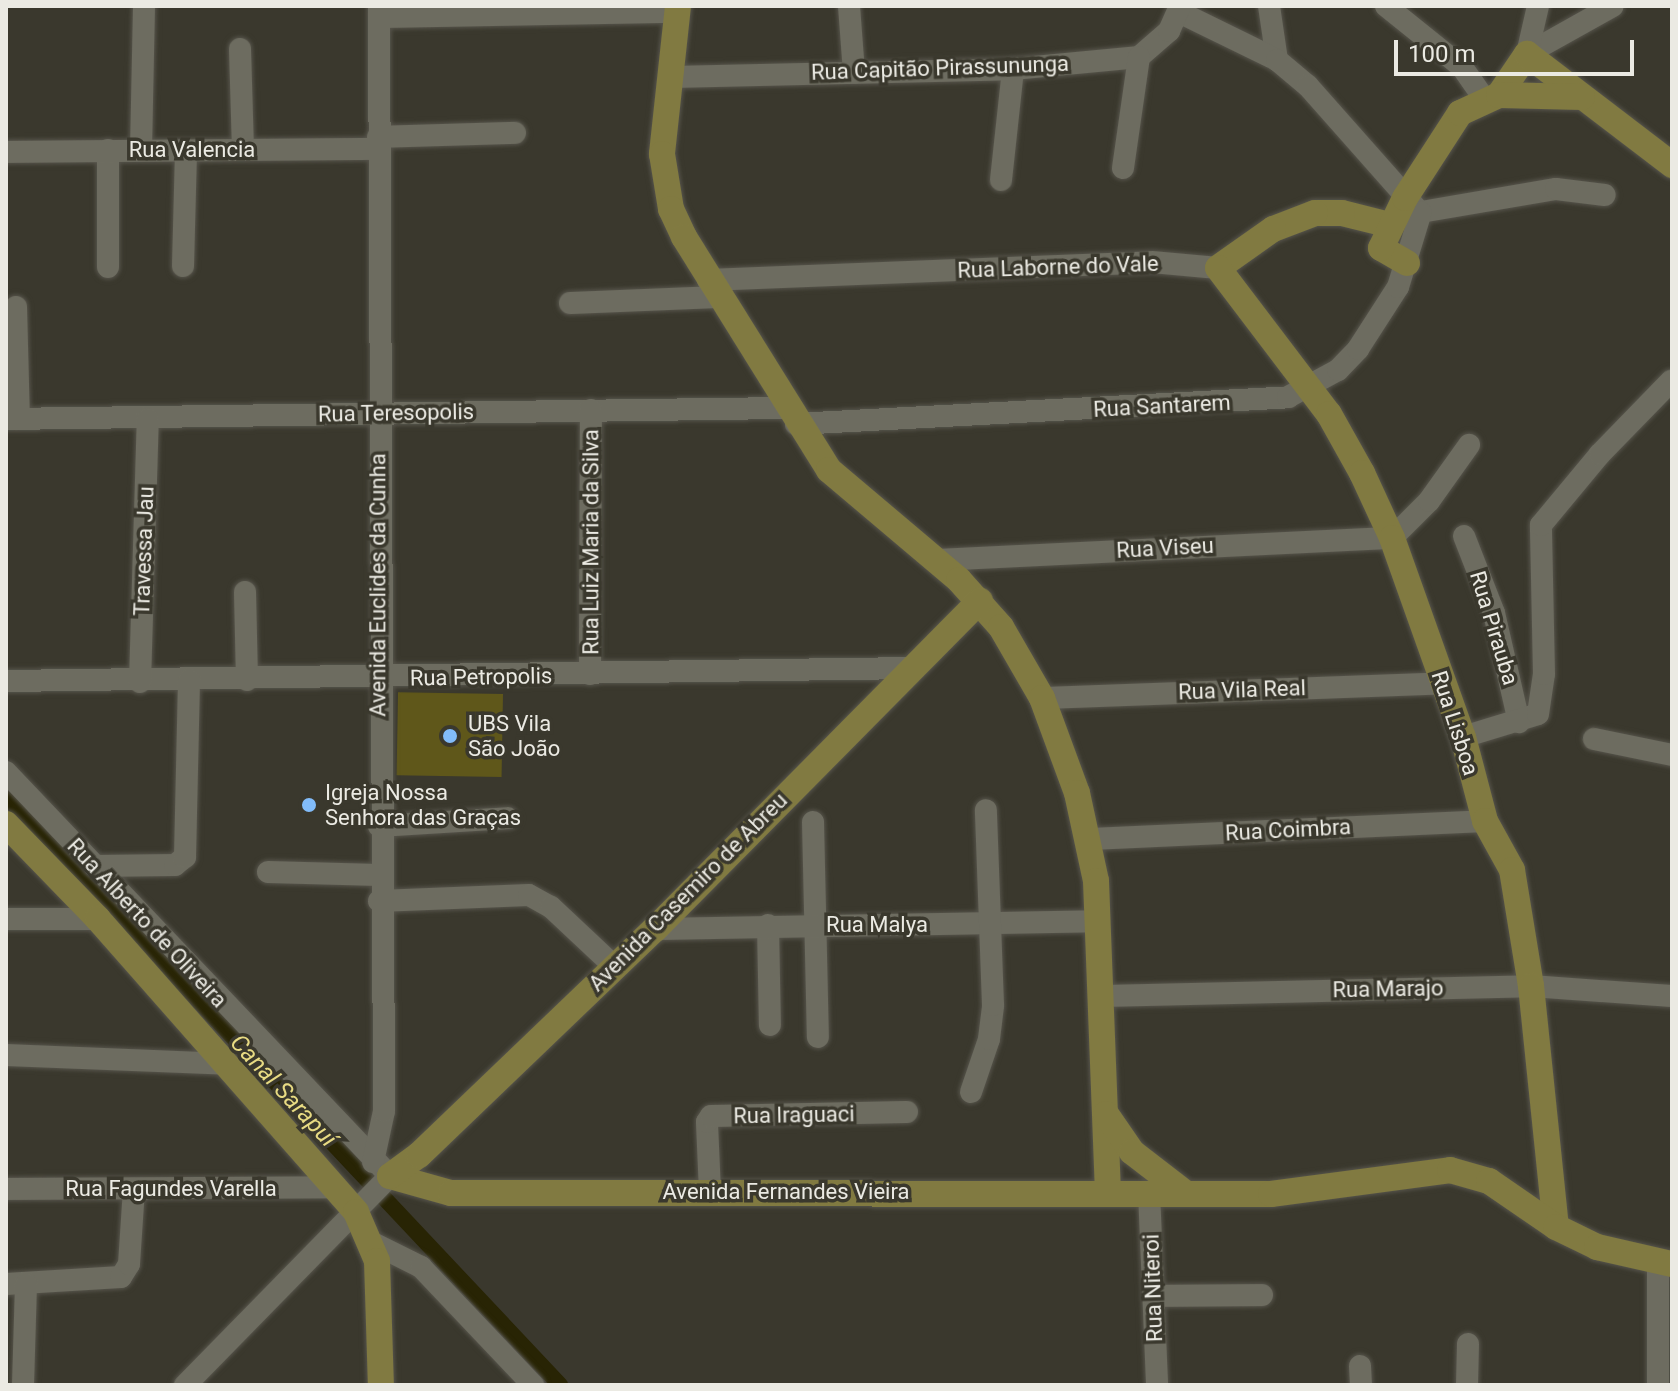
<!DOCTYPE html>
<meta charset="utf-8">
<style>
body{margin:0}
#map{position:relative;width:1678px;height:1391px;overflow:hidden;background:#3a382d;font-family:Roboto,sans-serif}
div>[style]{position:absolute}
.canal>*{height:16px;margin:-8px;padding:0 8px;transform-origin:8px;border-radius:8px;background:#282404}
.building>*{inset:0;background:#5f571a;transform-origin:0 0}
.roads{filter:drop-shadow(0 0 2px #56544b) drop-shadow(0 0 2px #56544b)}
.minor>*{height:22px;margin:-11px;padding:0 11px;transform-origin:11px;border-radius:11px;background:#6d6c60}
.major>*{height:26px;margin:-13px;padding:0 13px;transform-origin:13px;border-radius:13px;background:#817a41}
.dots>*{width:22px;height:22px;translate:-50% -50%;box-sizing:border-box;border:4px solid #3a382d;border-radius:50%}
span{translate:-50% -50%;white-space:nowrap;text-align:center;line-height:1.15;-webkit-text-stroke:7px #3a382d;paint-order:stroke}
.street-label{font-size:22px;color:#ebeae3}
.poi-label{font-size:22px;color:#ebeae3}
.left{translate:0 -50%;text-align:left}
.water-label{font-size:24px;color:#e8db83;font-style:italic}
.frame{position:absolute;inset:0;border:8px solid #ebeae3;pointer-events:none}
.scale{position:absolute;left:1394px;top:40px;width:240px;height:36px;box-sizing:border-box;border:4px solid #ebeae3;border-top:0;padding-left:10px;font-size:24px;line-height:28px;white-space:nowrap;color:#ebeae3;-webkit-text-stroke:6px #3a382d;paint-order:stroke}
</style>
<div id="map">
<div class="canal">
<i style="left:6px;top:796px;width:809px;rotate:46.75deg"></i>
</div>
<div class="building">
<i style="left:503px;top:694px;width:83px;height:105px;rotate:91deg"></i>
</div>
<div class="roads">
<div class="minor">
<i style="left:849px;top:6px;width:67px;rotate:85.7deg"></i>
<i style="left:1269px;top:6px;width:55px;rotate:81.6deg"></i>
<i style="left:1386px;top:6px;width:97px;rotate:38.8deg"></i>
<i style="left:1462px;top:67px;width:38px;rotate:55deg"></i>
<i style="left:1179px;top:12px;width:109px;rotate:26.1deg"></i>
<i style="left:1277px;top:60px;width:40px;rotate:40deg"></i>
<i style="left:1308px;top:86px;width:164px;rotate:48.5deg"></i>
<i style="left:379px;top:17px;width:299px;rotate:-1deg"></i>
<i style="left:240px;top:49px;width:101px;rotate:88.3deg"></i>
<i style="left:1527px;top:54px;width:98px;rotate:-29.2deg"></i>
<i style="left:1527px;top:54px;width:49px;rotate:-77.1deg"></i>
<i style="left:672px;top:77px;width:341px;rotate:-1.3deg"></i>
<i style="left:1013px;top:69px;width:127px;rotate:-5.4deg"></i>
<i style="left:1139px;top:57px;width:40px;rotate:-41deg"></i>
<i style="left:1169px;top:31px;width:27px;rotate:-66deg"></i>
<i style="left:378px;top:137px;width:137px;rotate:-1.7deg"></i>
<i style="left:108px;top:150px;width:117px;rotate:90deg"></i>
<i style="left:141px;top:150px;width:143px;rotate:-88.8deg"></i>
<i style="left:6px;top:152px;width:372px;rotate:-0.5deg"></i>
<i style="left:1123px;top:168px;width:112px;rotate:-81.8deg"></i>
<i style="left:1001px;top:180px;width:112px;rotate:-83.8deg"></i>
<i style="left:1421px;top:212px;width:137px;rotate:-9.7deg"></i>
<i style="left:1556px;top:189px;width:49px;rotate:7deg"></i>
<i style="left:183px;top:266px;width:114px;rotate:-88.5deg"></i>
<i style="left:708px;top:280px;width:444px;rotate:-2.3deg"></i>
<i style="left:1152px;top:262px;width:66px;rotate:5.2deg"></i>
<i style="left:570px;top:303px;width:149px;rotate:-2.3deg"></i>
<i style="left:16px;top:307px;width:112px;rotate:88.5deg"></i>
<i style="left:6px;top:419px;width:780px;rotate:-0.81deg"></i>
<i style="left:796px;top:424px;width:493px;rotate:-3.1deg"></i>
<i style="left:1288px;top:397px;width:57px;rotate:-28.4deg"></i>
<i style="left:1338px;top:370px;width:29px;rotate:-46deg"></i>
<i style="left:1358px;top:349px;width:74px;rotate:-57.2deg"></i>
<i style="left:1398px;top:287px;width:78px;rotate:-73deg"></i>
<i style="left:1464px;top:536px;width:83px;rotate:68.7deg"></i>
<i style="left:1494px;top:613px;width:112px;rotate:77.1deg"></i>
<i style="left:938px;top:560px;width:455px;rotate:-2.8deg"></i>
<i style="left:1392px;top:538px;width:52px;rotate:-45deg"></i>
<i style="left:1429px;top:501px;width:69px;rotate:-54.5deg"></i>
<i style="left:245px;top:592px;width:88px;rotate:88.7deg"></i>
<i style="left:590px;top:674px;width:264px;rotate:-89.8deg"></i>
<i style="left:6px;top:681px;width:903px;rotate:-0.82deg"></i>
<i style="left:140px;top:682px;width:263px;rotate:-88.3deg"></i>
<i style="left:1042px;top:698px;width:400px;rotate:-2.1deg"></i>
<i style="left:1463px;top:737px;width:78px;rotate:-17deg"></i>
<i style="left:1538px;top:714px;width:40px;rotate:-81.5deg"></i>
<i style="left:1544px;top:674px;width:149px;rotate:-91.2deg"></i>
<i style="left:1541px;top:525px;width:92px;rotate:-50.3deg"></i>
<i style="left:1600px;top:454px;width:102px;rotate:-45.8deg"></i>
<i style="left:1594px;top:739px;width:80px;rotate:11.6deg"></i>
<i style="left:6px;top:772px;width:557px;rotate:46.45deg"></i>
<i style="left:390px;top:1176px;width:293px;rotate:134.4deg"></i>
<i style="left:813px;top:822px;width:215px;rotate:88.7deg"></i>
<i style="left:379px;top:826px;width:129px;rotate:-3.5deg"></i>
<i style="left:1091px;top:839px;width:394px;rotate:-2.6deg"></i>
<i style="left:94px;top:866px;width:81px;rotate:-0.7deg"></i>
<i style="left:175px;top:865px;width:13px;rotate:-39deg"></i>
<i style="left:185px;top:857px;width:177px;rotate:-88.7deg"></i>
<i style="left:268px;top:872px;width:111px;rotate:1.5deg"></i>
<i style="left:379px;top:901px;width:150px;rotate:-2.3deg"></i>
<i style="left:529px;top:895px;width:25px;rotate:29deg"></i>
<i style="left:551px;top:907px;width:88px;rotate:43.2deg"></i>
<i style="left:6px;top:919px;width:92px"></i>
<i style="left:768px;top:925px;width:100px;rotate:88.9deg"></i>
<i style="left:655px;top:929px;width:444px;rotate:-1deg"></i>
<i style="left:1103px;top:996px;width:428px;rotate:-1.3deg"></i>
<i style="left:1531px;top:986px;width:141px;rotate:4.1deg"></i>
<i style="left:6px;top:1055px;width:221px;rotate:2.3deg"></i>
<i style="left:971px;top:1092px;width:56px;rotate:-71.2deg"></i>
<i style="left:989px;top:1039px;width:34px;rotate:-83deg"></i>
<i style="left:993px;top:1005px;width:195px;rotate:-92.1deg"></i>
<i style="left:373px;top:1162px;width:52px;rotate:-77.8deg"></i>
<i style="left:384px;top:1111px;width:1105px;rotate:-90.26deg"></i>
<i style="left:6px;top:1189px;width:330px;rotate:-0.3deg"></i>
<i style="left:710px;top:1192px;width:70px;rotate:-92.5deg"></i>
<i style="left:707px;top:1122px;width:7px;rotate:-56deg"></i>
<i style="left:711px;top:1116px;width:196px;rotate:-1.2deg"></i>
<i style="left:1149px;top:1192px;width:193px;rotate:87.6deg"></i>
<i style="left:373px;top:1243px;width:54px;rotate:26.6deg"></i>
<i style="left:421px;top:1267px;width:163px;rotate:46.5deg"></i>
<i style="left:6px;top:1284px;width:115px;rotate:-3.5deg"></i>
<i style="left:121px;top:1277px;width:15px;rotate:-58deg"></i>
<i style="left:129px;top:1264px;width:75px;rotate:-86.2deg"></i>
<i style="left:1153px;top:1296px;width:109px;rotate:-0.5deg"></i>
<i style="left:1360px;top:1366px;width:19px;rotate:87deg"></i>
<i style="left:23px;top:1385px;width:101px;rotate:-88.3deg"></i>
<i style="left:1467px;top:1385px;width:41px;rotate:-88.6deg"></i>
<i style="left:1658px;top:1385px;width:123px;rotate:-90deg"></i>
</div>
<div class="major">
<i style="left:678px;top:6px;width:149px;rotate:96.2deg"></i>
<i style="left:662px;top:154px;width:56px;rotate:80.7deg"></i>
<i style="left:671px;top:209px;width:31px;rotate:65deg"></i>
<i style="left:684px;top:237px;width:274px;rotate:58.1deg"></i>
<i style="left:829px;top:470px;width:170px;rotate:40.2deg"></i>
<i style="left:959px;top:580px;width:63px;rotate:48.2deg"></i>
<i style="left:1001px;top:627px;width:82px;rotate:60deg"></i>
<i style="left:1042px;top:698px;width:101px;rotate:69.8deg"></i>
<i style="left:1077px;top:793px;width:90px;rotate:77.8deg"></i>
<i style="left:1096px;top:881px;width:311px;rotate:87.8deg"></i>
<i style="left:1499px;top:95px;width:50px;rotate:-55.7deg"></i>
<i style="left:1527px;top:54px;width:183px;rotate:37.4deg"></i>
<i style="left:1390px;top:225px;width:49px;rotate:-166deg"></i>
<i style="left:1342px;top:213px;width:27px;rotate:180deg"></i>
<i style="left:1315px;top:213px;width:45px;rotate:159.1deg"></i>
<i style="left:1273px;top:229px;width:67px;rotate:144.7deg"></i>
<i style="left:1218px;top:268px;width:183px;rotate:52.8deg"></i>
<i style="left:1329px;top:414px;width:68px;rotate:60.8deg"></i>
<i style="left:1362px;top:473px;width:72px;rotate:65.2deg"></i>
<i style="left:1392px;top:538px;width:211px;rotate:70.4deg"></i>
<i style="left:1463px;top:737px;width:87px;rotate:75.3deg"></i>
<i style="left:1485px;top:821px;width:56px;rotate:61.1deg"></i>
<i style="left:1512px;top:870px;width:118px;rotate:80.7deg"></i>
<i style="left:1531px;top:986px;width:242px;rotate:84.1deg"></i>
<i style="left:1407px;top:263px;width:30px;rotate:-150deg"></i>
<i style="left:1381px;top:248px;width:55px;rotate:-64.4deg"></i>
<i style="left:1405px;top:198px;width:101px;rotate:-57.1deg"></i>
<i style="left:1460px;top:113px;width:43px;rotate:-24.8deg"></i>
<i style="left:1499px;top:95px;width:83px;rotate:1.4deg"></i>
<i style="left:6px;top:824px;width:132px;rotate:45.9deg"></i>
<i style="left:98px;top:919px;width:390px;rotate:48.6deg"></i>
<i style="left:356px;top:1212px;width:53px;rotate:66.8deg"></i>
<i style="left:377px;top:1261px;width:124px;rotate:88.2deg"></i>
<i style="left:1106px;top:1114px;width:46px;rotate:55.6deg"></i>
<i style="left:1132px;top:1152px;width:66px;rotate:37.6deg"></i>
<i style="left:390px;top:1176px;width:63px;rotate:15.6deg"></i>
<i style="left:451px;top:1193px;width:820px;rotate:0.07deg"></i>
<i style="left:1271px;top:1194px;width:181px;rotate:-7.6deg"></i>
<i style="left:1450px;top:1170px;width:41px;rotate:15.8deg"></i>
<i style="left:1489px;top:1181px;width:81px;rotate:34.5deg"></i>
<i style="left:1556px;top:1227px;width:46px;rotate:26deg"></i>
<i style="left:1597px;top:1247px;width:77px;rotate:12.8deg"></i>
<i style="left:390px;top:1176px;width:36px;rotate:-36deg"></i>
<i style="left:419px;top:1155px;width:327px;rotate:-43.8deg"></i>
<i style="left:655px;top:929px;width:462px;rotate:-45.3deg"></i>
</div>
</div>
<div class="dots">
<i style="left:450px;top:736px;background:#82bcfa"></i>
<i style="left:309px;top:805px;background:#82bcfa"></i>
</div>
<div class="street-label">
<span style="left:940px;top:68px;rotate:-2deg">Rua Capitão Pirassununga</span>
<span style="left:192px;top:150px">Rua Valencia</span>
<span style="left:1058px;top:267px;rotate:-2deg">Rua Laborne do Vale</span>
<span style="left:1162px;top:406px;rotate:-3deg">Rua Santarem</span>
<span style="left:396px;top:413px;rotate:-1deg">Rua Teresopolis</span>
<span style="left:591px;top:542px;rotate:-90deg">Rua Luiz Maria da Silva</span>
<span style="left:1165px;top:548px;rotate:-3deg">Rua Viseu</span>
<span style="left:144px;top:551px;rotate:-88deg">Travessa Jau</span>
<span style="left:378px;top:585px;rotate:-90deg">Avenida Euclides da Cunha</span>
<span style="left:1494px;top:628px;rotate:73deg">Rua Pirauba</span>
<span style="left:481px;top:677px;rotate:-1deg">Rua Petropolis</span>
<span style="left:1242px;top:690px;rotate:-2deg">Rua Vila Real</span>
<span style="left:1455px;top:723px;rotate:72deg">Rua Lisboa</span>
<span style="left:1288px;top:830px;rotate:-3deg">Rua Coimbra</span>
<span style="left:688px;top:892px;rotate:-45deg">Avenida Casemiro de Abreu</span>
<span style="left:147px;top:923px;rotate:47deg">Rua Alberto de Oliveira</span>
<span style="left:877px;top:925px">Rua Malya</span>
<span style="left:1388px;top:989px;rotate:-1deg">Rua Marajo</span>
<span style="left:794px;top:1115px;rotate:-1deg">Rua Iraguaci</span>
<span style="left:171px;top:1189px">Rua Fagundes Varella</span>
<span style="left:786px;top:1192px">Avenida Fernandes Vieira</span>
<span style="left:1153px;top:1288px;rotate:-92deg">Rua Niteroi</span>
</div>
<div class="poi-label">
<span class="left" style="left:468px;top:736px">UBS Vila<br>São João</span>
<span class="left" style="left:325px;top:805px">Igreja Nossa<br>Senhora das Graças</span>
</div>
<div class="water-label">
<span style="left:283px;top:1091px;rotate:47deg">Canal Sarapuí</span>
</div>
<div class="frame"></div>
<div class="scale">100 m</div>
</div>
